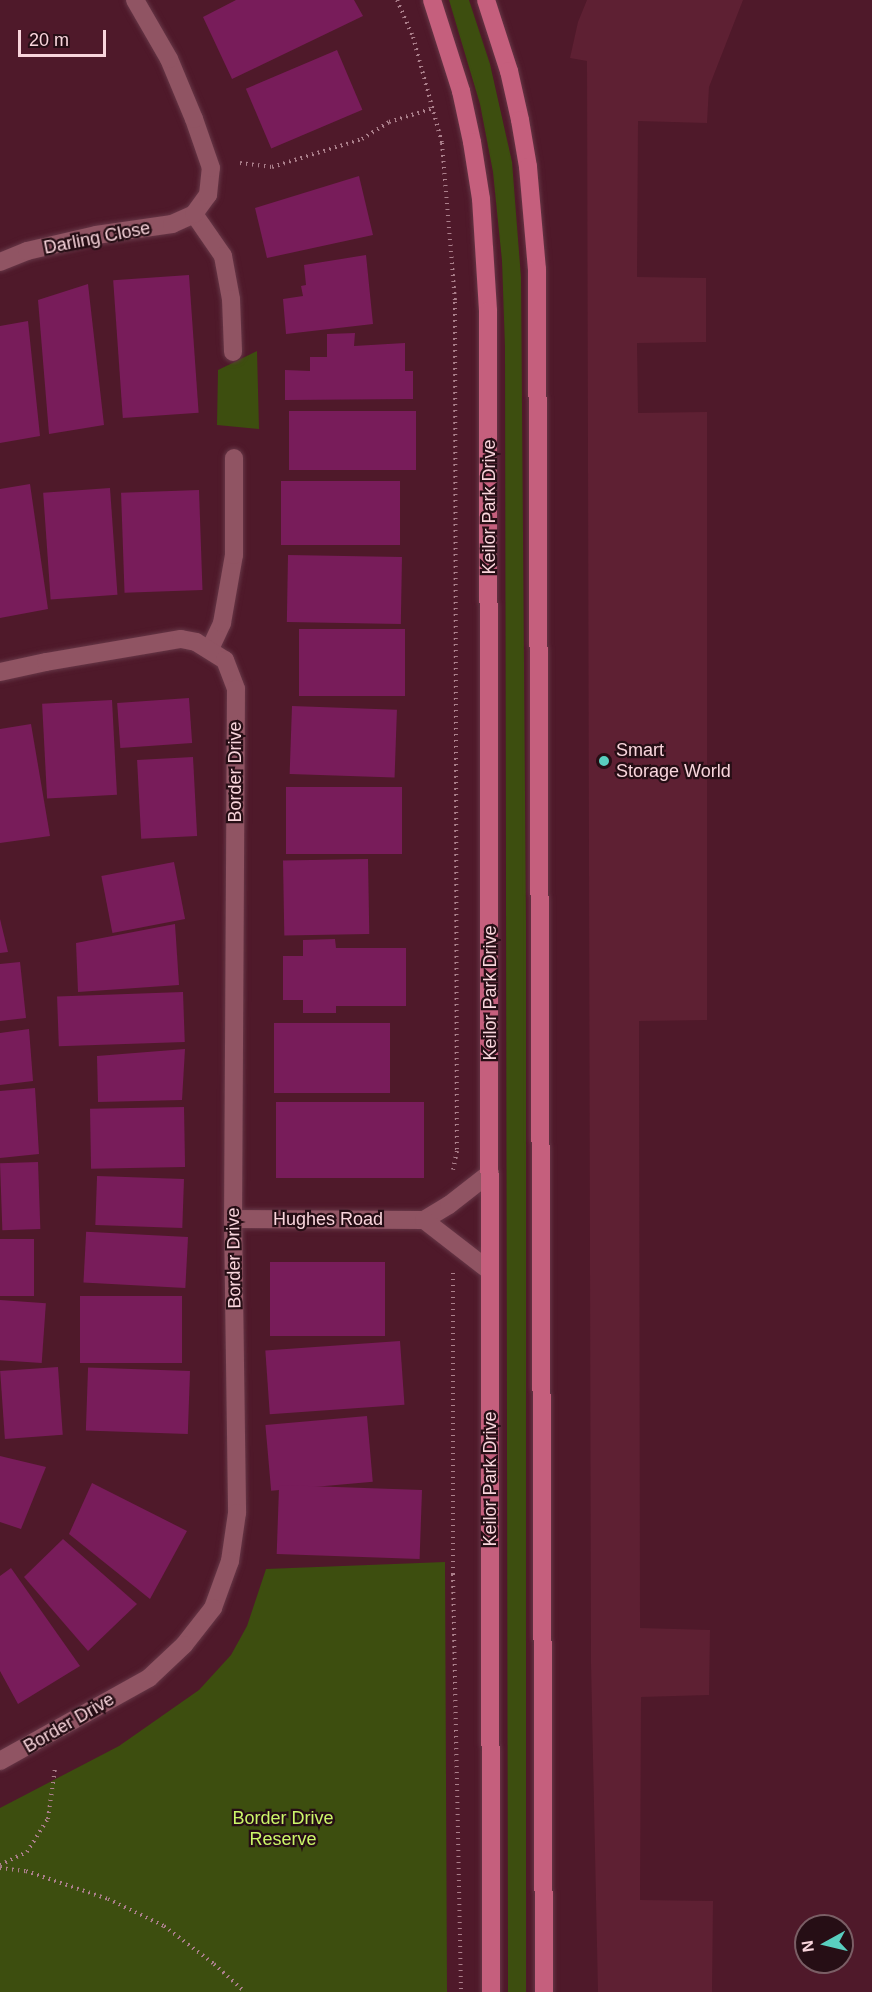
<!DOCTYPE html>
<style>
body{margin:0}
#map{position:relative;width:872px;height:1992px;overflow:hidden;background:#4f192a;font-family:Arial,sans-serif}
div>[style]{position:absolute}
.built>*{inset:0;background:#5e2033}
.green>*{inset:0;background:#3d4e0f}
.building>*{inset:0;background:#781c5a;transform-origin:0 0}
.path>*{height:4px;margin-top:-2px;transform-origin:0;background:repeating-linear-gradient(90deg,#ab7f8b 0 1.5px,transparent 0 6px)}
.roads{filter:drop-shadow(0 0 2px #663747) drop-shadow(0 0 2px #663747)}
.minor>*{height:18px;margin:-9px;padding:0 9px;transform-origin:9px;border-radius:9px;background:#905463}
.primary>*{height:18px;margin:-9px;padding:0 9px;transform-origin:9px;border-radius:9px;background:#c55f7d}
.dots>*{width:16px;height:16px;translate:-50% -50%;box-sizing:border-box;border:3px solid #260e15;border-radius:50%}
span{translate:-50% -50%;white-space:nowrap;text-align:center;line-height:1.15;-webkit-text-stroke:4.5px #260e15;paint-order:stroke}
.street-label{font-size:18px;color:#f9d5dc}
.poi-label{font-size:18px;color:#f9d5dc}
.left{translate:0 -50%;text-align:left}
.park-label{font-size:18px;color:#cbf569}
.north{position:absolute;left:794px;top:1914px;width:60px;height:60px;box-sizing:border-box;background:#260e15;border:2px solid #7a5e65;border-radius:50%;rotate:262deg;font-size:16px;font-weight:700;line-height:24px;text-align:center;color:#f9d5dc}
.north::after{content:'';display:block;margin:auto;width:21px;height:27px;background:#59cebf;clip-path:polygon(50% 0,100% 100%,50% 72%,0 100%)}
.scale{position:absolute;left:18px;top:30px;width:88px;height:27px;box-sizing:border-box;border:3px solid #f9d5dc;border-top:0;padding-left:8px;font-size:18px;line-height:21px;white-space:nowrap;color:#f9d5dc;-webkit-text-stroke:4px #260e15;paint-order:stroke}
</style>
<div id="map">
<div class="built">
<i style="clip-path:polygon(587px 0,743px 0,709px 87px,707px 123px,638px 121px,637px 277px,706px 278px,706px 342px,637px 343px,638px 413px,707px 412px,707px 1020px,639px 1021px,640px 1628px,710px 1630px,709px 1695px,641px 1697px,640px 1900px,713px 1901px,712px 1992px,598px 1992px,591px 1663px,587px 61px,570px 58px,578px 22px)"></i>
</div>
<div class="green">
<i style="clip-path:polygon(449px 0,469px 0,490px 64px,512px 162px,521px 277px,526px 923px,526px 1992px,508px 1992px,505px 348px,502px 261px,493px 172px,480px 104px)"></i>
<i style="clip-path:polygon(257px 351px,259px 429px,217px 425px,218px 370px)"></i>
<i style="clip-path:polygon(445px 1562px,447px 1992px,0 1992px,0 1808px,119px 1746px,199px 1690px,231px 1655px,247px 1626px,266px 1569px)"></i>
</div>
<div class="building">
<i style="clip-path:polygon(236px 0,354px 0,363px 16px,232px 79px,203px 17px)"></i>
<i style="left:337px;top:50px;width:65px;height:99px;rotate:67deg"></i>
<i style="clip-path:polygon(359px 176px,373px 235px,267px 258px,255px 208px)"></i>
<i style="clip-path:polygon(366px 255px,373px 324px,286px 334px,283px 299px,303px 296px,301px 286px,306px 285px,304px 265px)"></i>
<i style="left:189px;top:275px;width:138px;height:76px;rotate:86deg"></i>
<i style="clip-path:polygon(88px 284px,104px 425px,49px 434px,38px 300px)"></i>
<i style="clip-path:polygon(28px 321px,40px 436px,0 443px,0 326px)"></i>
<i style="clip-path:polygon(355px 333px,354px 346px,405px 343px,405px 371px,413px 371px,413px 399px,285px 400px,285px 370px,310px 371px,310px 357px,327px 357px,327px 334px)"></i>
<i style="left:416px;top:411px;width:59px;height:127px;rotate:90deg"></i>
<i style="left:400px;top:481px;width:64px;height:119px;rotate:90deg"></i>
<i style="clip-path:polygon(30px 484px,48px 609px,0 618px,0 489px)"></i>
<i style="left:110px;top:488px;width:107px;height:67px;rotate:86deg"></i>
<i style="left:199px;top:490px;width:100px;height:78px;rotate:88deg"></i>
<i style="left:288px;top:555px;width:114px;height:67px;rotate:1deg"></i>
<i style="left:299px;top:629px;width:106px;height:67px"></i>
<i style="left:189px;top:698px;width:45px;height:72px;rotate:86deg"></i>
<i style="left:112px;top:700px;width:95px;height:70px;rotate:87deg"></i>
<i style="left:292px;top:706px;width:105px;height:68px;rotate:2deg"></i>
<i style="clip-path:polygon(31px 724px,50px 836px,0 843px,0 729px)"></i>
<i style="left:193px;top:757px;width:79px;height:56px;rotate:87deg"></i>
<i style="left:286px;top:787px;width:116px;height:67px"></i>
<i style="left:368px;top:859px;width:75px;height:85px;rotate:89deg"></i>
<i style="left:174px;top:862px;width:58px;height:74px;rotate:79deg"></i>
<i style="clip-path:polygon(0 919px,8px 952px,0 953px)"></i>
<i style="clip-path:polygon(175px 924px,179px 985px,78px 992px,76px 943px)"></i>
<i style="clip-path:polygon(335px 939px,336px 948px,406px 948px,406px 1006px,336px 1006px,336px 1013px,303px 1013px,303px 1000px,283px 1000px,283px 956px,303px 956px,303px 940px)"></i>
<i style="clip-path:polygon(20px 962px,26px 1018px,0 1021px,0 964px)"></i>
<i style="left:183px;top:992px;width:50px;height:126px;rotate:88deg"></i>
<i style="left:274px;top:1023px;width:116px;height:70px"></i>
<i style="clip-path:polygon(29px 1029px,33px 1081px,0 1085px,0 1033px)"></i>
<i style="clip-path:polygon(185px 1049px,182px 1100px,98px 1102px,97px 1056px)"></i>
<i style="clip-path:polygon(35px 1088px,39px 1154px,0 1158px,0 1091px)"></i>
<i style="left:276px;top:1102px;width:148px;height:76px"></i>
<i style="left:184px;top:1107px;width:60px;height:94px;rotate:89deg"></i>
<i style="left:38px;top:1162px;width:67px;height:38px;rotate:88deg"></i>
<i style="left:184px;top:1179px;width:49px;height:87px;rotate:92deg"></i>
<i style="left:188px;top:1237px;width:51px;height:102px;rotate:93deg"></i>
<i style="left:0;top:1239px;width:34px;height:57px"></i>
<i style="left:270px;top:1262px;width:115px;height:74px"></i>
<i style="left:182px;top:1296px;width:67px;height:102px;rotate:90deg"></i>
<i style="left:0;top:1300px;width:46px;height:60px;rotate:4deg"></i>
<i style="left:400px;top:1341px;width:64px;height:135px;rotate:86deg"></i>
<i style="left:58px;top:1367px;width:68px;height:58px;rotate:86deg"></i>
<i style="left:190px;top:1371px;width:63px;height:102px;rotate:92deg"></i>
<i style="left:367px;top:1416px;width:66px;height:102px;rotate:85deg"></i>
<i style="clip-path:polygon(0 1456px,46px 1467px,21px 1529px,0 1522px)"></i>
<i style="clip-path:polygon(92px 1483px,187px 1531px,150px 1599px,69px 1534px)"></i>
<i style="left:422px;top:1490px;width:69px;height:143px;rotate:92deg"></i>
<i style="clip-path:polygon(63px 1539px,137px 1604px,88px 1651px,24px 1577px)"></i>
<i style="clip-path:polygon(11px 1568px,80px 1666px,18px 1704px,0 1671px,0 1576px)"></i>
</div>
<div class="path">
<i style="left:397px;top:0;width:40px;rotate:66.6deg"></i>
<i style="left:413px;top:37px;width:110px;rotate:74.7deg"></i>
<i style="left:442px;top:143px;width:160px;rotate:85.3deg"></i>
<i style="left:455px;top:302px;width:849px;rotate:89.87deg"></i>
<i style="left:457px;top:1151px;width:19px;rotate:102deg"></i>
<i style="left:240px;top:163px;width:32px;rotate:7deg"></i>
<i style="left:272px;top:167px;width:94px;rotate:-17.3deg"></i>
<i style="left:362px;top:139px;width:32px;rotate:-32deg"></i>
<i style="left:389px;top:122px;width:47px;rotate:-17.3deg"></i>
<i style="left:453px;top:1273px;width:301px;rotate:90deg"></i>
<i style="left:453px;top:1574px;width:418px;rotate:88.9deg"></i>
<i style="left:0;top:1865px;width:30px;rotate:-26deg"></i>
<i style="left:27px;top:1852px;width:39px;rotate:-58deg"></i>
<i style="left:48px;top:1819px;width:51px;rotate:-82.2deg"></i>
<i style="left:0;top:1868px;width:26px;rotate:7deg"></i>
<i style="left:26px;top:1871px;width:87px;rotate:18.9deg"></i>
<i style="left:108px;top:1899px;width:62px;rotate:25.7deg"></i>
<i style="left:164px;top:1926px;width:63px;rotate:37.2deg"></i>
<i style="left:214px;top:1964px;width:42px;rotate:42.1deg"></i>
</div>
<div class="roads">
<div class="minor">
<i style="left:194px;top:214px;width:51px;rotate:55.4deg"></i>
<i style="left:223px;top:256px;width:44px;rotate:79.5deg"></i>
<i style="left:231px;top:299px;width:53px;rotate:87.8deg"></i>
<i style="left:0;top:262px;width:29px;rotate:-22deg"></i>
<i style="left:27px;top:251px;width:71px;rotate:-13.1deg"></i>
<i style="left:96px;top:235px;width:77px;rotate:-8.2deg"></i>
<i style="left:172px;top:224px;width:24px;rotate:-24deg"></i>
<i style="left:194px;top:214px;width:24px;rotate:-54deg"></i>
<i style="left:208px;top:195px;width:27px;rotate:-84deg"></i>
<i style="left:211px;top:168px;width:52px;rotate:-109.1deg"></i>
<i style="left:194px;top:119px;width:65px;rotate:-112.6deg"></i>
<i style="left:169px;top:59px;width:68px;rotate:-120deg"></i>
<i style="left:210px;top:649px;width:29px;rotate:-65deg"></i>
<i style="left:222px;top:623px;width:69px;rotate:-80deg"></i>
<i style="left:234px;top:555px;width:97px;rotate:-90deg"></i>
<i style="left:0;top:672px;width:47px;rotate:-12.3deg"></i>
<i style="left:46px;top:662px;width:137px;rotate:-9.7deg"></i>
<i style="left:181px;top:639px;width:15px;rotate:11deg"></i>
<i style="left:196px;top:642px;width:34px;rotate:32deg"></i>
<i style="left:225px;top:660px;width:31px;rotate:69deg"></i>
<i style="left:236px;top:689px;width:530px;rotate:90.32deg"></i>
<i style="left:233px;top:1219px;width:294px;rotate:89.2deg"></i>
<i style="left:237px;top:1513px;width:49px;rotate:98.3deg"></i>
<i style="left:230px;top:1561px;width:50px;rotate:109.9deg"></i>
<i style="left:213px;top:1608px;width:47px;rotate:128.1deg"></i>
<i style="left:184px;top:1645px;width:48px;rotate:136.7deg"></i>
<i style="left:149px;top:1678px;width:171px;rotate:150.9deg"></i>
<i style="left:233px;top:1219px;width:191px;rotate:0.3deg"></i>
<i style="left:424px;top:1220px;width:29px;rotate:-31deg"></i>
<i style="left:449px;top:1205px;width:52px;rotate:-38deg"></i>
<i style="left:424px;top:1220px;width:83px;rotate:37.7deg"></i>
</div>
<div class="primary">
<i style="left:432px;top:0;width:96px;rotate:72.3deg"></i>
<i style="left:461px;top:91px;width:52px;rotate:77.8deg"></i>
<i style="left:472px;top:142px;width:58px;rotate:81deg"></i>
<i style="left:481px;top:199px;width:112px;rotate:86.4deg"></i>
<i style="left:488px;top:311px;width:1681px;rotate:89.9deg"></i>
<i style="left:486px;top:0;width:75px;rotate:72.1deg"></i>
<i style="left:509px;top:71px;width:50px;rotate:77.3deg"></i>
<i style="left:520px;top:120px;width:48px;rotate:80.3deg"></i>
<i style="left:528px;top:167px;width:102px;rotate:85deg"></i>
<i style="left:537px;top:269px;width:1723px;rotate:89.77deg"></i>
</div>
</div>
<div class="dots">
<i style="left:604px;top:761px;background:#59cebf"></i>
</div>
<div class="street-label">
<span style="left:97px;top:238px;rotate:-11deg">Darling Close</span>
<span style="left:489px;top:507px;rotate:-90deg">Keilor Park Drive</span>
<span style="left:235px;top:772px;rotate:-90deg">Border Drive</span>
<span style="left:490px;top:993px;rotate:-90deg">Keilor Park Drive</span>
<span style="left:328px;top:1219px">Hughes Road</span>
<span style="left:234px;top:1258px;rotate:-91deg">Border Drive</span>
<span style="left:490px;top:1479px;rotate:-90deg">Keilor Park Drive</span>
<span style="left:69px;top:1723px;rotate:-30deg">Border Drive</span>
</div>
<div class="poi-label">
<span class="left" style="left:616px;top:761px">Smart<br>Storage World</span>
</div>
<div class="park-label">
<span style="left:283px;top:1829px">Border Drive<br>Reserve</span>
</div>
<div class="north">N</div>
<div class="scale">20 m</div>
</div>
